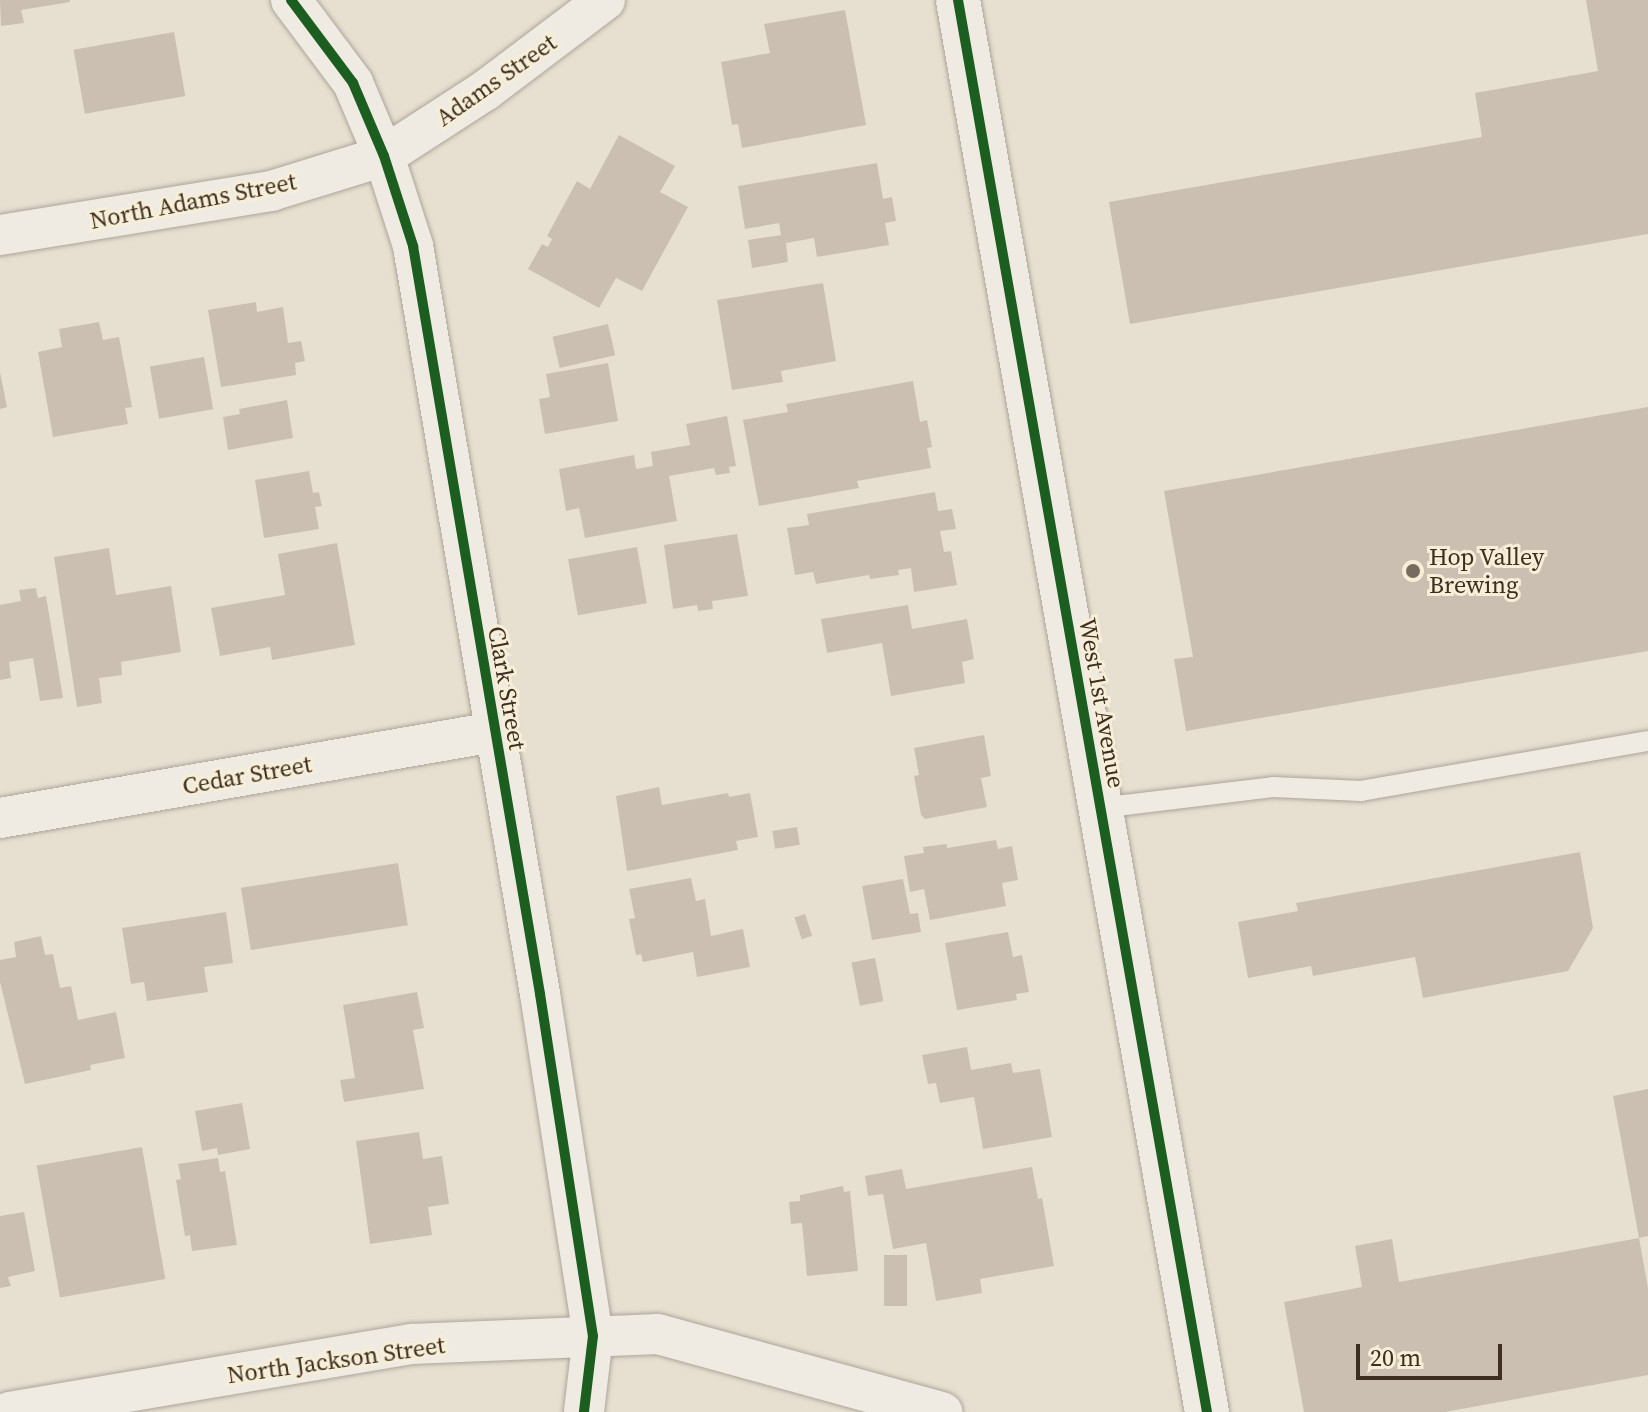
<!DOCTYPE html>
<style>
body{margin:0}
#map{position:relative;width:1648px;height:1412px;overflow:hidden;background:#e7e0d1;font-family:"Source Serif 4",serif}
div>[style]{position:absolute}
.building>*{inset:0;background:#cbbfb2;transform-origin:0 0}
.roads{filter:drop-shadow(0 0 2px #ada599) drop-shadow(0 0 2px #ada599)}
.lane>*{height:20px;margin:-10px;padding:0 10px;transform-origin:10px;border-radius:10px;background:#efebe3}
.street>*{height:40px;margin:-20px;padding:0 20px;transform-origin:20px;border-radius:20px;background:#efebe3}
.secondary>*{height:44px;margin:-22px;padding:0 22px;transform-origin:22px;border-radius:22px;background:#efebe3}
.cycleway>*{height:10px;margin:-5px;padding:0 5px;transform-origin:5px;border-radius:5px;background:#1b5e20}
.dots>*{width:22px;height:22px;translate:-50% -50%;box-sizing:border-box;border:4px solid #f7eed8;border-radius:50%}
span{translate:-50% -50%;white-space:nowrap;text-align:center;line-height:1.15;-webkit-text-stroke:6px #f7eed8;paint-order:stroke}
.street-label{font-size:24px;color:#3d2e20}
.poi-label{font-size:24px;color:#3d2e20}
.left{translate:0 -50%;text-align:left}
.scale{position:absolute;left:1356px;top:1344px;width:146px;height:36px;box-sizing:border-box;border:4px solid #3d2e20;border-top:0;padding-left:10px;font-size:24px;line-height:28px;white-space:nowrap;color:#3d2e20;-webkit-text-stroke:6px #f7eed8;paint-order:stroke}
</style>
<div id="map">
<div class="building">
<i style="clip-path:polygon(0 0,70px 0,70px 2px,21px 10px,24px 23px,1px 26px)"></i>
<i style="clip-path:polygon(1586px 0,1648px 0,1648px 234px,1130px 324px,1109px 202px,1482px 137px,1475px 93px,1598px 71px)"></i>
<i style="clip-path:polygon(845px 10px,866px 125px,742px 148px,738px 124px,732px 125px,721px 62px,770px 53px,764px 24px)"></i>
<i style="left:174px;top:32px;width:65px;height:102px;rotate:80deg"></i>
<i style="clip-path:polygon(619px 135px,675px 166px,660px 192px,688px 207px,642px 291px,616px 278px,599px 308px,528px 269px,542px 244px,548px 247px,552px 239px,547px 236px,577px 181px,590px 189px)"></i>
<i style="clip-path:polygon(877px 163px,883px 199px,892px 197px,896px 221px,885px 223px,889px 245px,817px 257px,814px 238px,786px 243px,788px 262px,752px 268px,748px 240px,781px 235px,779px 223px,745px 229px,738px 186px)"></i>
<i style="clip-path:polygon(823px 283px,836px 361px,781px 371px,783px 382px,732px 390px,717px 300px)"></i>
<i style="clip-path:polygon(256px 302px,257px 312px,283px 307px,288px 343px,301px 341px,305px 361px,295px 363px,296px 375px,221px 387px,208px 310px)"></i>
<i style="clip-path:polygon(99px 322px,103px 340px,119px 337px,132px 407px,125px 408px,128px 424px,53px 437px,38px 352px,62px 347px,59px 329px)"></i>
<i style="left:608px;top:324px;width:32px;height:57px;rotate:77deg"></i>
<i style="left:204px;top:357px;width:53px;height:55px;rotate:80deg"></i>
<i style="clip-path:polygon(608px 363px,618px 421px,545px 434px,539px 399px,550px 397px,546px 374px)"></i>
<i style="clip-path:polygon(0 372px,7px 407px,0 409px)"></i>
<i style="clip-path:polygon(913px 381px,920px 422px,927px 420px,932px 447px,927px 448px,931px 468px,857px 481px,859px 488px,759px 506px,743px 420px,788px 412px,786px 404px)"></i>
<i style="clip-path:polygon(287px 400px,293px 438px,228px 450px,223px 417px,240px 414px,239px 409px)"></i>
<i style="clip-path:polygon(1648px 407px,1648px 651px,1186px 731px,1174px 659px,1193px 657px,1164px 491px)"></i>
<i style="clip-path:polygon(727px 416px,736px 466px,729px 467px,730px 473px,716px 475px,714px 468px,669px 476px,677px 521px,585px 538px,579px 508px,566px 511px,559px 469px,634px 455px,636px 469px,653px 466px,651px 452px,690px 445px,686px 424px)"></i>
<i style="clip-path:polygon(309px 471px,313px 493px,319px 492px,322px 506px,315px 507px,319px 529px,264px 538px,255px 480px)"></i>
<i style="clip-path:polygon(935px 492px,938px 511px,952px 509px,956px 529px,940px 531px,944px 552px,951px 551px,957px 585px,914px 592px,911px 568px,898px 570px,899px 575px,870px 579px,869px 575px,816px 584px,813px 572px,795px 575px,787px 528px,809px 525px,807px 514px)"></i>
<i style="clip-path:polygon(737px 534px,748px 596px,712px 601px,713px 609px,698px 611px,697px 605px,673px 609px,664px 545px)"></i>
<i style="clip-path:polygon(337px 543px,355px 645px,272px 660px,270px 647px,220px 656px,211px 608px,285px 595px,278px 554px)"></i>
<i style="left:637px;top:547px;width:57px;height:70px;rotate:80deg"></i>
<i style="clip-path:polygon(109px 548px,116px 595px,171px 586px,181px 652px,121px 662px,122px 675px,99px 678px,102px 703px,77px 707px,54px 557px)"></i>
<i style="clip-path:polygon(36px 588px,38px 598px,46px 596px,63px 698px,40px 701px,33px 658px,9px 662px,11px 678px,0 680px,0 605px,21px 601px,19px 590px)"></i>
<i style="clip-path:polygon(908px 605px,912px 629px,967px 619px,974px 659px,962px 662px,965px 683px,891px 696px,882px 643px,827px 653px,821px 619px)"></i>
<i style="clip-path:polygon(984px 735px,991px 776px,981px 778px,987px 807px,925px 819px,921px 815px,914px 776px,919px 775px,914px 748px)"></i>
<i style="clip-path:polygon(659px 787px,662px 805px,728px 793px,729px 797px,750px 793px,758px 837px,736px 841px,738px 850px,627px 871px,616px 796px)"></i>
<i style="left:797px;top:827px;width:18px;height:25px;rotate:81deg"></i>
<i style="clip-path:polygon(996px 840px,998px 849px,1012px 846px,1018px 880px,1002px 883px,1006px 906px,930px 920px,924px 889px,910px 892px,904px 856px,924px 853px,923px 847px,947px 844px,947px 848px)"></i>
<i style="clip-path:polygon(1580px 852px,1593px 928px,1568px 971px,1423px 998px,1415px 957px,1313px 976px,1311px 966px,1248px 978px,1238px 922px,1298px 911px,1296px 903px)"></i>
<i style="left:398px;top:863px;width:63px;height:159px;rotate:81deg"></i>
<i style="clip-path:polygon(691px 878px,696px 901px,705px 899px,711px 936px,743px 929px,750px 967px,697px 977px,693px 952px,643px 962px,641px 954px,636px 955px,629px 919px,635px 918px,629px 889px)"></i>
<i style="clip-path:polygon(903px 879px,910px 914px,918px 913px,921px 932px,872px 940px,862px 886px)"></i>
<i style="clip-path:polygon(226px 912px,233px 963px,204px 967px,208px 992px,147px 1001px,144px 982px,131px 984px,122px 928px)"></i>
<i style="left:805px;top:914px;width:23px;height:11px;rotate:72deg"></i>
<i style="clip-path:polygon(1008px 932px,1013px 957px,1022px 955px,1029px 992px,1016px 994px,1017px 1000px,957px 1010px,945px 943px)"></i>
<i style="clip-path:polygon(41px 936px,45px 955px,53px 954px,60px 988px,71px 986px,78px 1020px,116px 1012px,125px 1058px,90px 1065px,91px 1070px,25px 1084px,0 982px,0 960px,16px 957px,14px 942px)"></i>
<i style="left:875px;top:958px;width:44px;height:24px;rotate:79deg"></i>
<i style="clip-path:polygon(417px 992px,424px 1028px,413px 1030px,424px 1089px,344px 1102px,340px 1080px,355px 1078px,343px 1005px)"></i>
<i style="clip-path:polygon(967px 1047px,971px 1070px,1011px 1063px,1013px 1073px,1040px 1069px,1052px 1137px,983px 1149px,974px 1097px,940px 1103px,936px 1083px,928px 1084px,922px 1055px)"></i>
<i style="clip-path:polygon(1648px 1089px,1648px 1236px,1639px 1238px,1648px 1288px,1648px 1375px,1445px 1412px,1304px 1412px,1284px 1302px,1362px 1287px,1355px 1246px,1392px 1239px,1399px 1282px,1639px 1238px,1613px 1096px)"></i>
<i style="clip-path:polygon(242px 1103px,250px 1149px,218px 1155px,217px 1148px,202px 1151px,195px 1111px)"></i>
<i style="clip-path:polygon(419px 1132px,423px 1159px,442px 1156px,449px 1204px,428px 1207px,432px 1235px,370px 1244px,356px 1141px)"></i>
<i style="left:142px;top:1147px;width:134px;height:107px;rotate:80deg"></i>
<i style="clip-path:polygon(218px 1158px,220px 1172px,225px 1171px,237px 1245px,192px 1251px,190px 1235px,185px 1236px,176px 1180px,181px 1179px,178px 1164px)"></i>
<i style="clip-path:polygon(1032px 1167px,1038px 1199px,1042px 1198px,1054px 1266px,980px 1279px,982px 1293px,936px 1301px,926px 1243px,893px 1249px,883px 1194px,868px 1196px,865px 1176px,902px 1169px,906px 1189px)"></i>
<i style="clip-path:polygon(843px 1186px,844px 1192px,850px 1191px,858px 1271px,807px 1276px,802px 1223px,791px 1224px,789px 1202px,800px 1201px,800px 1195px)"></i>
<i style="clip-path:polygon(24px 1212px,35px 1271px,8px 1277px,11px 1286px,0 1288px,0 1216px)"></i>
<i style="left:884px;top:1255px;width:23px;height:51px"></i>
</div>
<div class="roads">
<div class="lane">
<i style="left:1100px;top:808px;width:174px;rotate:-6.9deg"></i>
<i style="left:1273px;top:787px;width:88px;rotate:2.6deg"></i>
<i style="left:1361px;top:791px;width:291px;rotate:-9.9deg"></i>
</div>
<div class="street">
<i style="left:291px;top:0;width:104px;rotate:53.2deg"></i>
<i style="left:353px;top:83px;width:79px;rotate:67deg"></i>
<i style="left:384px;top:156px;width:95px;rotate:72.1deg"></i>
<i style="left:413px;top:246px;width:759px;rotate:80.36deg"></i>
<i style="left:540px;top:994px;width:346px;rotate:81.2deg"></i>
<i style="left:593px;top:1336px;width:77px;rotate:96.8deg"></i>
<i style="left:0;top:235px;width:275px;rotate:-9.2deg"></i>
<i style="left:271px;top:191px;width:118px;rotate:-17.2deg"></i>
<i style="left:384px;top:156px;width:121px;rotate:-32.9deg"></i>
<i style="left:486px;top:90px;width:149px;rotate:-37.1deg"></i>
<i style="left:0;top:818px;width:501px;rotate:-9.88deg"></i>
<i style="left:9px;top:1412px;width:409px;rotate:-9.6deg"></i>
<i style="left:412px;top:1344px;width:246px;rotate:-2.3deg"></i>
<i style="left:658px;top:1334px;width:295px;rotate:15.4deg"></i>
</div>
<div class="secondary">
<i style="left:958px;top:0;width:1434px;rotate:80deg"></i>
</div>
</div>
<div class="cycleway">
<i style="left:291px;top:0;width:104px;rotate:53.2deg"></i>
<i style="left:353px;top:83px;width:79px;rotate:67deg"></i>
<i style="left:384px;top:156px;width:95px;rotate:72.1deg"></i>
<i style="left:413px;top:246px;width:759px;rotate:80.36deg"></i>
<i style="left:540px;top:994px;width:346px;rotate:81.2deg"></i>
<i style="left:593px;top:1336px;width:77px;rotate:96.8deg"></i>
<i style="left:958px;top:0;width:1434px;rotate:80deg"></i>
</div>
<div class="dots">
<i style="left:1413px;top:571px;background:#786c5e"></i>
</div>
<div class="street-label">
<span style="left:496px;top:80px;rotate:-35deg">Adams Street</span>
<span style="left:193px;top:201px;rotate:-11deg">North Adams Street</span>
<span style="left:507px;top:688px;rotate:80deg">Clark Street</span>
<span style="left:1102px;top:703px;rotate:80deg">West 1st Avenue</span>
<span style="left:247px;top:775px;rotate:-10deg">Cedar Street</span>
<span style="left:336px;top:1360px;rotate:-8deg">North Jackson Street</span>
</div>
<div class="poi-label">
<span class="left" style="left:1429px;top:571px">Hop Valley<br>Brewing</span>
</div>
<div class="scale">20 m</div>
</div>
